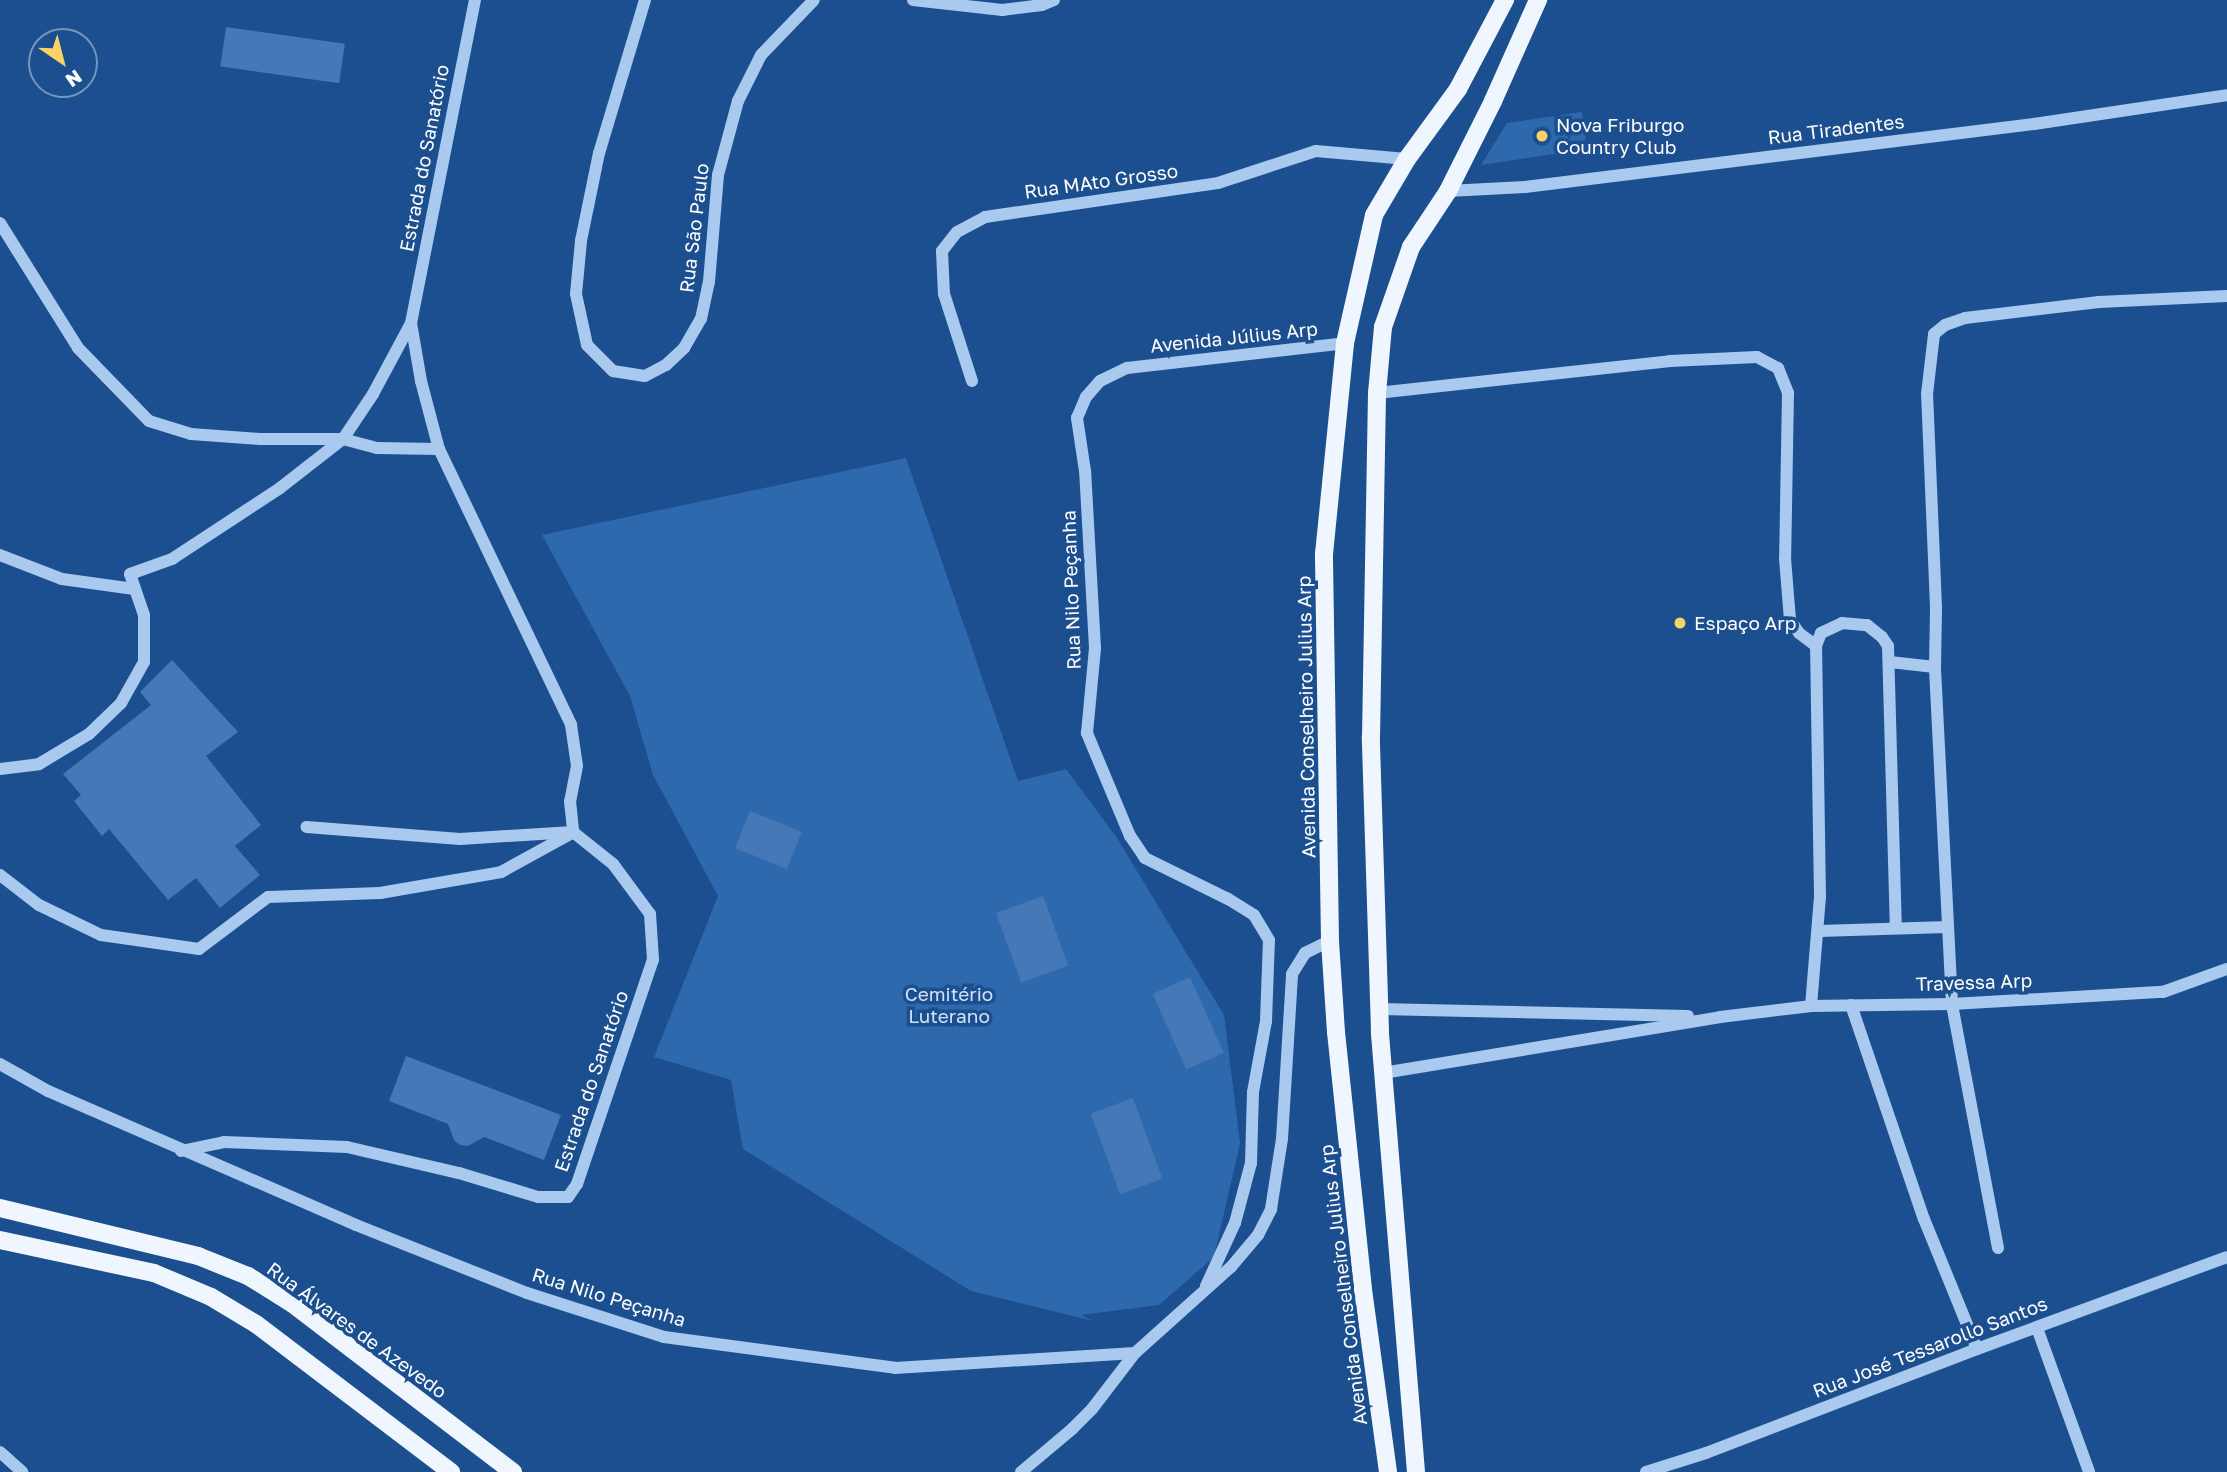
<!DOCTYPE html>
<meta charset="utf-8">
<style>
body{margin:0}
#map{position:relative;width:2227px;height:1472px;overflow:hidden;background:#1b4f8f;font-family:"Golos Text",sans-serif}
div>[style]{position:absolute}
.green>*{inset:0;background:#2e69ad}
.building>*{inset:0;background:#4478b7;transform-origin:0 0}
.minor>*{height:12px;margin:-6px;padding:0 6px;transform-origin:6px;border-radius:6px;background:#a9c9ee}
.major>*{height:18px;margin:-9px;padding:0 9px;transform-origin:9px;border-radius:9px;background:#f0f6ff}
.dots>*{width:19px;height:19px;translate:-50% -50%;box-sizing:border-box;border:4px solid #1b4f8f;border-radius:50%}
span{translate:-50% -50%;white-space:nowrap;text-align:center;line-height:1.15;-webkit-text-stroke:7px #1b4f8f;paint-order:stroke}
.poi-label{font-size:19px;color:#fff}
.left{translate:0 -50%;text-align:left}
.street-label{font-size:19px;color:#fff}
.park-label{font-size:19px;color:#cfe3fa}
.north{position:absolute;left:28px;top:28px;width:70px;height:70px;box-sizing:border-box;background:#1b4f8f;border:2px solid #7695bc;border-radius:50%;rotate:145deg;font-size:19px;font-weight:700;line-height:28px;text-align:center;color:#fff}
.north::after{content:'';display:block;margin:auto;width:24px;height:32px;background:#ffd166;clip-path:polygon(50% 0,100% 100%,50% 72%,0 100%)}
</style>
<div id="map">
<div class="green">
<i style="clip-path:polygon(1582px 112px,1587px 149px,1481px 165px,1507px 123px)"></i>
<i style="clip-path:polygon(906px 458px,1018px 781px,1066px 769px,1117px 838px,1224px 1015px,1240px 1143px,1214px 1257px,1159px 1305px,1081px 1315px,1093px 1321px,971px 1291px,743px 1149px,731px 1080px,654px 1057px,718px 896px,653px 775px,630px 696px,542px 535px)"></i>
</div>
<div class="building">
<i style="left:226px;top:27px;width:120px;height:40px;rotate:8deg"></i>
<i style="clip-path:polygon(172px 660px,238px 732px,206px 756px,261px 825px,235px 846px,260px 875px,220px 908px,196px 878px,168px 900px,109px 829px,102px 836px,74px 801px,81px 795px,63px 774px,151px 705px,140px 692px)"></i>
<i style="left:750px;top:811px;width:56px;height:40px;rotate:22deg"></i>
<i style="left:1043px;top:896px;width:74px;height:50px;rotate:70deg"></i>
<i style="left:1190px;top:977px;width:83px;height:41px;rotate:66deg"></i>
<i style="clip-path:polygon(406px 1056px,561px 1115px,544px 1160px,484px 1137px,468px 1146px,460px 1145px,454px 1140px,448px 1124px,389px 1101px)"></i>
<i style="left:1133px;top:1098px;width:86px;height:45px;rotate:70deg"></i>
</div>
<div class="minor">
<i style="left:645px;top:0;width:160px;rotate:106.7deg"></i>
<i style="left:599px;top:153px;width:90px;rotate:101.6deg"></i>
<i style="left:581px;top:241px;width:53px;rotate:95.4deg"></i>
<i style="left:576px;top:294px;width:52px;rotate:77.8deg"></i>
<i style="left:587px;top:345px;width:37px;rotate:45deg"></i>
<i style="left:613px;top:371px;width:32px;rotate:9deg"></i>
<i style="left:645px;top:376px;width:24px;rotate:-28deg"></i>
<i style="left:666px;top:365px;width:25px;rotate:-43deg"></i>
<i style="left:684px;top:348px;width:34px;rotate:-60deg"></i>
<i style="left:701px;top:319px;width:38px;rotate:-78deg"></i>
<i style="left:709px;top:282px;width:107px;rotate:-85.2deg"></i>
<i style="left:718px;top:175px;width:77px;rotate:-74.9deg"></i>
<i style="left:738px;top:101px;width:51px;rotate:-63.4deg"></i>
<i style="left:761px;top:55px;width:76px;rotate:-46.1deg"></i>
<i style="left:913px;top:0;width:90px;rotate:6.4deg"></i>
<i style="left:1002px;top:10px;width:40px;rotate:-7.1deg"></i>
<i style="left:1042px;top:5px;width:13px;rotate:-23deg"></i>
<i style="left:1448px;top:191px;width:77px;rotate:-3deg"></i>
<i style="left:1525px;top:187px;width:513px;rotate:-7.06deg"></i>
<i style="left:2034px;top:124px;width:195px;rotate:-8.5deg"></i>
<i style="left:0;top:223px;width:147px;rotate:58deg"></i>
<i style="left:78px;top:348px;width:102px;rotate:45.8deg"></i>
<i style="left:149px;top:421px;width:44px;rotate:17.2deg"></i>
<i style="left:191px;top:434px;width:69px;rotate:4.1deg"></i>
<i style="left:260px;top:439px;width:83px"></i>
<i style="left:343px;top:439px;width:35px;rotate:15deg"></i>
<i style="left:377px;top:448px;width:62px;rotate:0.9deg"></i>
<i style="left:411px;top:323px;width:59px;rotate:80.2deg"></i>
<i style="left:421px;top:381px;width:70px;rotate:75.2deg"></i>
<i style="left:439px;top:449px;width:306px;rotate:64.4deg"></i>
<i style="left:571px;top:725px;width:41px;rotate:81.7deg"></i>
<i style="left:577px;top:766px;width:36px;rotate:101deg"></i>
<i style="left:570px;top:801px;width:31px;rotate:84deg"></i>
<i style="left:972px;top:381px;width:91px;rotate:-107.8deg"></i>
<i style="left:944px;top:294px;width:43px;rotate:-92.7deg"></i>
<i style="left:942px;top:251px;width:24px;rotate:-52deg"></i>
<i style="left:957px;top:232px;width:32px;rotate:-28deg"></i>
<i style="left:985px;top:217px;width:235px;rotate:-8.3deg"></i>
<i style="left:1218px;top:183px;width:103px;rotate:-18.1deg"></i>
<i style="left:1316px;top:151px;width:91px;rotate:5deg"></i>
<i style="left:1377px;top:393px;width:295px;rotate:-6.2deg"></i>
<i style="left:1670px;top:361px;width:87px;rotate:-2.6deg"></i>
<i style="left:1757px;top:357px;width:24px;rotate:28deg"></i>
<i style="left:1778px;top:368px;width:27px;rotate:68deg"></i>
<i style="left:1788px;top:393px;width:165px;rotate:91deg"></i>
<i style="left:1785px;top:558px;width:62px;rotate:85.4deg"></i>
<i style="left:1790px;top:620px;width:16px;rotate:55deg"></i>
<i style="left:1799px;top:633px;width:21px;rotate:37deg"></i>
<i style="left:0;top:555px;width:66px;rotate:21.2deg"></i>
<i style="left:62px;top:579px;width:73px;rotate:7.9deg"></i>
<i style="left:1890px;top:662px;width:45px;rotate:6.3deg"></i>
<i style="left:0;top:769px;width:39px;rotate:-7deg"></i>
<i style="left:39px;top:764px;width:58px;rotate:-31deg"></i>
<i style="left:89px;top:734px;width:45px;rotate:-44.1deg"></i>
<i style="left:121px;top:703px;width:47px;rotate:-60.7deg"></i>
<i style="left:144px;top:662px;width:47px;rotate:-90deg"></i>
<i style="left:144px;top:615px;width:43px;rotate:-108.9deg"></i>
<i style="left:130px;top:574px;width:45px;rotate:-19.7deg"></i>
<i style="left:172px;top:559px;width:129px;rotate:-33.3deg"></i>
<i style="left:280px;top:488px;width:80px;rotate:-37.9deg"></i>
<i style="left:343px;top:439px;width:54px;rotate:-56.3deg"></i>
<i style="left:373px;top:394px;width:81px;rotate:-61.8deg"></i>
<i style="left:411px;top:323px;width:329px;rotate:-78.8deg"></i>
<i style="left:0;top:875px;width:49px;rotate:37.6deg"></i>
<i style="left:39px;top:905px;width:69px;rotate:25.8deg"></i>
<i style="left:101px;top:935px;width:99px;rotate:8.1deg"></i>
<i style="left:199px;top:949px;width:86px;rotate:-37deg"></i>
<i style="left:268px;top:897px;width:112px;rotate:-2deg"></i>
<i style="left:380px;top:893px;width:123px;rotate:-9.8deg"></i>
<i style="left:501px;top:872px;width:79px;rotate:-28.8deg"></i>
<i style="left:1819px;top:931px;width:128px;rotate:-1.8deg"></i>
<i style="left:1851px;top:1005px;width:226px;rotate:71.2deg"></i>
<i style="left:1924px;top:1219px;width:140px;rotate:67.8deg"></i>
<i style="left:1811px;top:1006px;width:109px;rotate:-85.3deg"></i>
<i style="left:1820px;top:897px;width:251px;rotate:-90.9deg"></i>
<i style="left:1816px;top:646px;width:14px;rotate:-69deg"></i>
<i style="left:1821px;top:633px;width:23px;rotate:-25deg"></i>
<i style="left:1842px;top:623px;width:25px;rotate:5deg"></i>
<i style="left:1867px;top:625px;width:19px;rotate:39deg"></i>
<i style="left:1882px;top:637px;width:11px;rotate:56deg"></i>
<i style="left:1888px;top:646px;width:280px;rotate:88.4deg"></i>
<i style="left:1380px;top:1009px;width:308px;rotate:1.3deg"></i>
<i style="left:0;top:1064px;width:55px;rotate:29.4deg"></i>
<i style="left:48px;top:1091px;width:336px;rotate:23.5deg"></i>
<i style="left:356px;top:1225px;width:184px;rotate:21.7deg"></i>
<i style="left:527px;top:1293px;width:144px;rotate:17.8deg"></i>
<i style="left:664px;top:1337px;width:233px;rotate:7.6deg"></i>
<i style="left:895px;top:1368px;width:240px;rotate:-3.6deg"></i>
<i style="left:1383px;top:1073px;width:342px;rotate:-9.4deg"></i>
<i style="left:1720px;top:1017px;width:92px;rotate:-6.9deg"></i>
<i style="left:1811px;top:1006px;width:141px;rotate:-0.8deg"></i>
<i style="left:1952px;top:1004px;width:211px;rotate:-3.3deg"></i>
<i style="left:2163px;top:992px;width:68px;rotate:-19.8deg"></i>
<i style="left:181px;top:1151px;width:44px;rotate:-11.8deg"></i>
<i style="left:224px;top:1142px;width:123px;rotate:2.3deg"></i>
<i style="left:347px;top:1147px;width:115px;rotate:13.1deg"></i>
<i style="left:459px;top:1173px;width:83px;rotate:16.9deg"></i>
<i style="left:538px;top:1197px;width:30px"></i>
<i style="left:568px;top:1197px;width:16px;rotate:-55deg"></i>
<i style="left:577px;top:1184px;width:237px;rotate:-71.3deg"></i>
<i style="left:653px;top:960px;width:46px;rotate:-93.7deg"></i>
<i style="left:650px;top:914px;width:62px;rotate:-126.5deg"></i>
<i style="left:613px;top:864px;width:51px;rotate:-141.3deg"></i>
<i style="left:573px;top:832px;width:113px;rotate:176.5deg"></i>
<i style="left:460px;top:839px;width:154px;rotate:-175.5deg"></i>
<i style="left:1998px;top:1248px;width:248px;rotate:-100.7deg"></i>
<i style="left:1952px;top:1004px;width:337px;rotate:-92.9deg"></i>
<i style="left:1935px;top:667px;width:60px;rotate:-89deg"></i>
<i style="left:1936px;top:607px;width:213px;rotate:-92.4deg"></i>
<i style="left:1927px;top:394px;width:60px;rotate:-83.3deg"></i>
<i style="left:1934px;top:334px;width:14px;rotate:-39deg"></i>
<i style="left:1945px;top:325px;width:21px;rotate:-19deg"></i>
<i style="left:1965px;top:318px;width:135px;rotate:-6.8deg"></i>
<i style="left:2099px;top:302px;width:128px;rotate:-2.7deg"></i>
<i style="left:1206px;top:1286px;width:69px;rotate:-65.3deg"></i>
<i style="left:1235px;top:1223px;width:62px;rotate:-75.1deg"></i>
<i style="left:1251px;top:1163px;width:71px;rotate:-88.4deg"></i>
<i style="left:1253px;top:1092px;width:72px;rotate:-79.6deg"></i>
<i style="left:1266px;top:1021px;width:81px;rotate:-87.9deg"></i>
<i style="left:1269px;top:940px;width:29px;rotate:-121deg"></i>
<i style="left:1254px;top:915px;width:31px;rotate:-148deg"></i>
<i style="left:1228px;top:899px;width:93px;rotate:-153.7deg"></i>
<i style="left:1145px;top:858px;width:27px;rotate:-124deg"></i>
<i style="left:1130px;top:836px;width:112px;rotate:-112.7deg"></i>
<i style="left:1087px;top:733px;width:85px;rotate:-84.6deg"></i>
<i style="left:1095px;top:648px;width:177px;rotate:-93.2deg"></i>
<i style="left:1085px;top:471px;width:54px;rotate:-98.6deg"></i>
<i style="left:1077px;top:418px;width:23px;rotate:-67deg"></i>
<i style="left:1086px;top:397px;width:21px;rotate:-49deg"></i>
<i style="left:1100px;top:381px;width:30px;rotate:-26deg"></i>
<i style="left:1127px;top:368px;width:219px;rotate:-6.5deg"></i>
<i style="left:2037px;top:1328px;width:153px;rotate:70.1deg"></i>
<i style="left:0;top:1452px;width:30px;rotate:42deg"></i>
<i style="left:1021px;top:1472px;width:67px;rotate:-40.1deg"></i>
<i style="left:1072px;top:1429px;width:28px;rotate:-45deg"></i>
<i style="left:1092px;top:1409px;width:71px;rotate:-52.5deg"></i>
<i style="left:1135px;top:1353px;width:129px;rotate:-41.9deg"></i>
<i style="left:1231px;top:1267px;width:42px;rotate:-49.8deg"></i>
<i style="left:1258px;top:1235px;width:29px;rotate:-63deg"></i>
<i style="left:1271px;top:1209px;width:71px;rotate:-81.1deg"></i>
<i style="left:1282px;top:1139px;width:165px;rotate:-86.5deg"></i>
<i style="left:1292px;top:974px;width:25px;rotate:-58deg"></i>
<i style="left:1305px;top:953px;width:28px;rotate:-26deg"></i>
<i style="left:1646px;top:1472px;width:63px;rotate:-17.6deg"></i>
<i style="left:1706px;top:1453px;width:290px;rotate:-21deg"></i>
<i style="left:1977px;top:1349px;width:266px;rotate:-20.2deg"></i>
</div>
<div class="major">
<i style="left:0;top:1208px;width:204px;rotate:13.6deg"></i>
<i style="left:198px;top:1256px;width:54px;rotate:21.8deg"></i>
<i style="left:248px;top:1276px;width:53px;rotate:31.9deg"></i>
<i style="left:293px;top:1304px;width:277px;rotate:37.4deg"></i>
<i style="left:0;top:1240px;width:157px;rotate:12.1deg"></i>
<i style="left:154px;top:1273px;width:62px;rotate:22.8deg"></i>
<i style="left:211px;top:1297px;width:52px;rotate:31deg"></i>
<i style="left:256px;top:1324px;width:245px;rotate:37.2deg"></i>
<i style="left:1388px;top:1472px;width:185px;rotate:-97.8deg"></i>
<i style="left:1363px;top:1289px;width:258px;rotate:-96deg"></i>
<i style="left:1336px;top:1032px;width:91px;rotate:-93.8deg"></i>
<i style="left:1330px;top:941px;width:387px;rotate:-90.9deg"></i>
<i style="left:1324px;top:554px;width:212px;rotate:-84.3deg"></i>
<i style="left:1345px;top:343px;width:131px;rotate:-77.2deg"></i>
<i style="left:1374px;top:215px;width:65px;rotate:-59.5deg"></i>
<i style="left:1407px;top:159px;width:87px;rotate:-53.9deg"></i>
<i style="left:1458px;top:89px;width:101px;rotate:-62.2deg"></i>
<i style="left:1416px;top:1472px;width:442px;rotate:-94.7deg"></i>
<i style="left:1380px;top:1031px;width:294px;rotate:-91.8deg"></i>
<i style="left:1371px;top:737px;width:344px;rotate:-89deg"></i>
<i style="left:1377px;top:393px;width:66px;rotate:-84.8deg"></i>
<i style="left:1383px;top:327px;width:85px;rotate:-70.7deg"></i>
<i style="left:1411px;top:247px;width:67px;rotate:-56.5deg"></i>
<i style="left:1448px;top:191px;width:101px;rotate:-63.4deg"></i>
<i style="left:1493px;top:101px;width:111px;rotate:-66deg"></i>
</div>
<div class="dots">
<i style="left:1542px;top:136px;background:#ffd166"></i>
<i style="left:1680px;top:623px;background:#ffd166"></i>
</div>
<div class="poi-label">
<span class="left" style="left:1556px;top:136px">Nova Friburgo<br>Country Club</span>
<span class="left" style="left:1694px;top:623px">Espaço Arp</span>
</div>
<div class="street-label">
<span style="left:1836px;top:129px;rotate:-7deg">Rua Tiradentes</span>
<span style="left:424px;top:158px;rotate:-79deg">Estrada do Sanatório</span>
<span style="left:1101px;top:181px;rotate:-8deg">Rua MAto Grosso</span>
<span style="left:694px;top:228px;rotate:-83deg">Rua São Paulo</span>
<span style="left:1234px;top:337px;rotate:-6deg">Avenida Július Arp</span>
<span style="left:1071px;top:590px;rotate:-92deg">Rua Nilo Peçanha</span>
<span style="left:1306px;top:717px;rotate:-91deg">Avenida Conselheiro Julius Arp</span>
<span style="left:1974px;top:982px;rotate:-2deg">Travessa Arp</span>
<span style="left:591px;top:1081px;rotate:-71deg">Estrada do Sanatório</span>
<span style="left:1343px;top:1285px;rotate:-97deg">Avenida Conselheiro Julius Arp</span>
<span style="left:609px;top:1297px;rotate:17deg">Rua Nilo Peçanha</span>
<span style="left:357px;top:1330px;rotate:36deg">Rua Álvares de Azevedo</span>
<span style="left:1930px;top:1347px;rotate:-21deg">Rua José Tessarollo Santos</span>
</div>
<div class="park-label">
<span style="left:949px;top:1005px">Cemitério<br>Luterano</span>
</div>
<div class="north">N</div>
</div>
